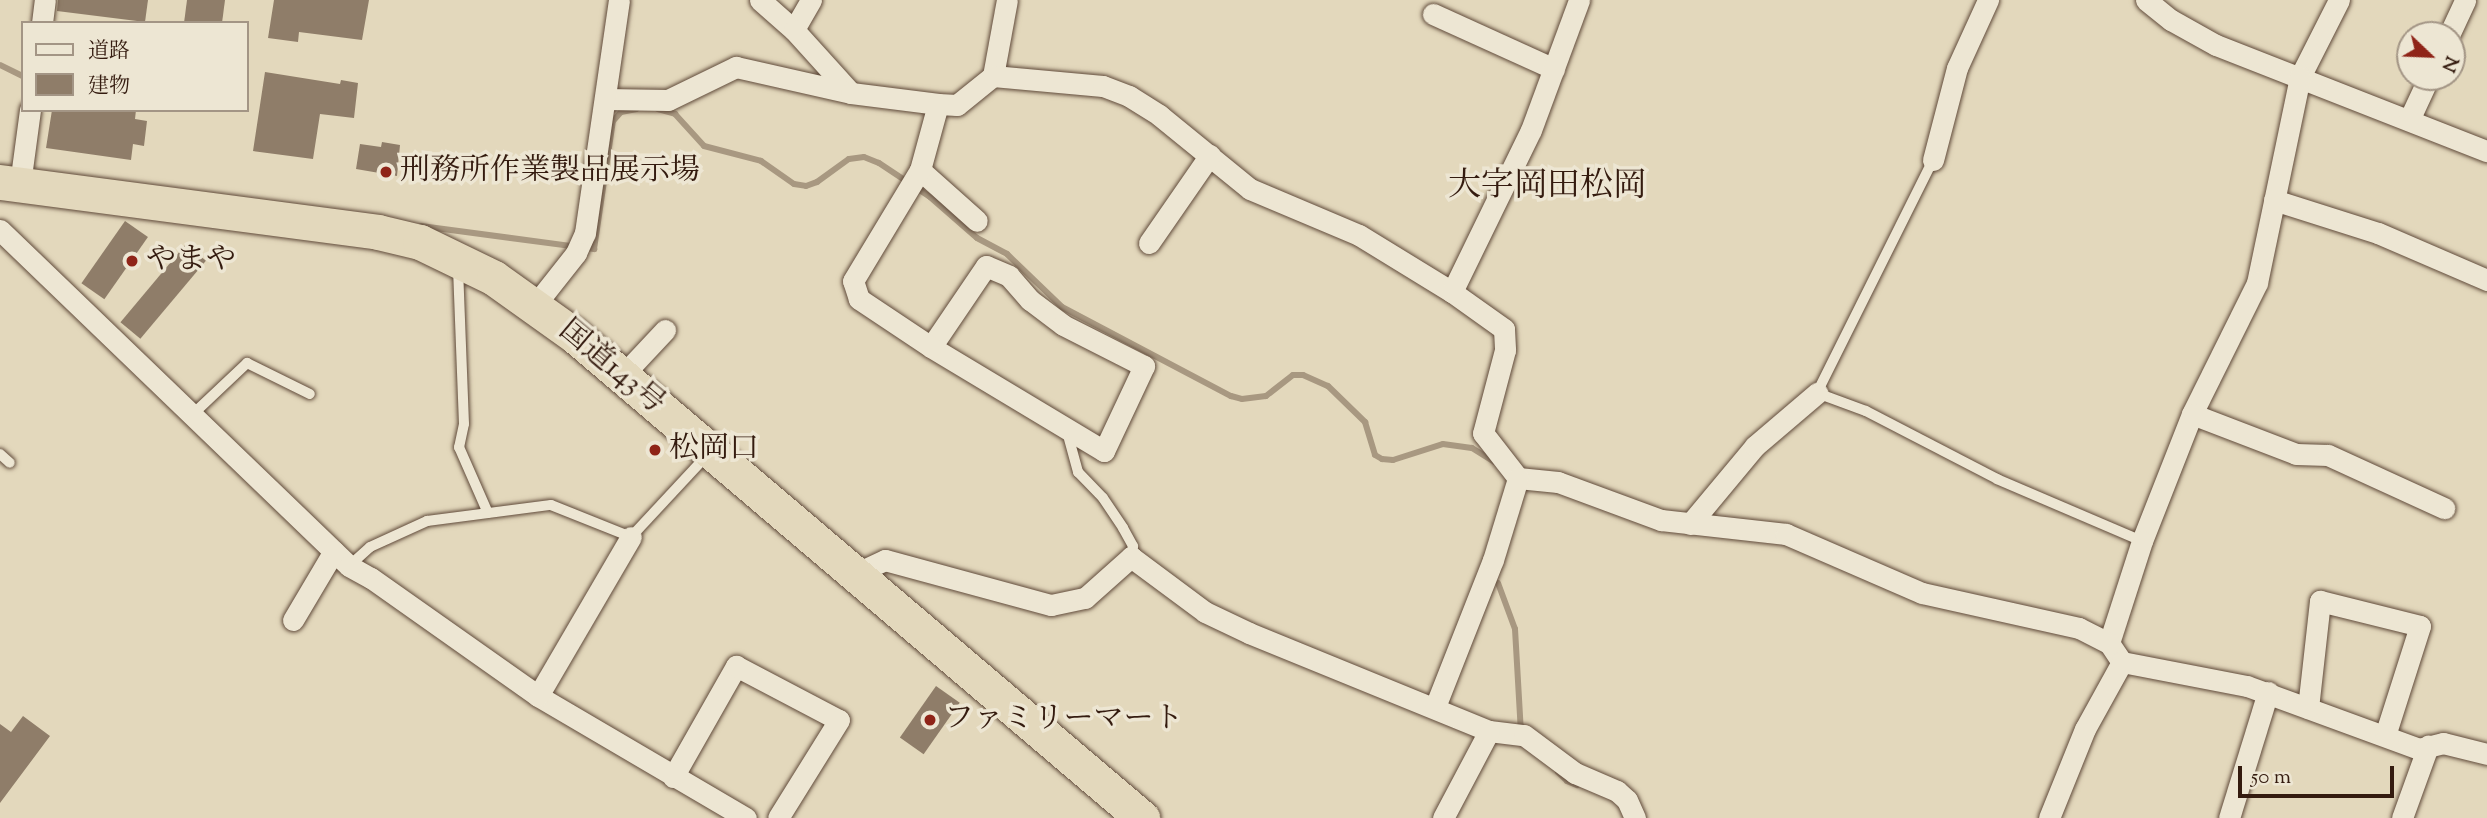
<!DOCTYPE html>
<meta charset="utf-8">
<style>
body{margin:0}
#map{position:relative;width:2487px;height:818px;overflow:hidden;background:#e3d8bc;font-family:"Sorts Mill Goudy","Noto Serif JP",serif}
div>[style]{position:absolute}
.stream>*{height:6px;margin:-3px;padding:0 3px;transform-origin:3px;border-radius:3px;background:#a89881}
.building>*{inset:0;background:#8f7d69;transform-origin:0 0}
.roads{filter:drop-shadow(0 0 2px #604a3a) drop-shadow(0 0 2px #604a3a)}
.service>*{height:10px;margin:-5px;padding:0 5px;transform-origin:5px;border-radius:5px;background:#ede6d3}
.minor>*{height:21px;margin:-10.5px;padding:0 10.5px;transform-origin:10.5px;border-radius:10.5px;background:#ede6d3}
.trunk>*{height:35px;margin:-17.5px;padding:0 17.5px;transform-origin:17.5px;border-radius:17.5px;background:#e3d8bc}
.dots>*{width:19px;height:19px;translate:-50% -50%;box-sizing:border-box;border:4px solid #ede6d3;border-radius:50%}
span{translate:-50% -50%;white-space:nowrap;text-align:center;line-height:1.15;-webkit-text-stroke:7px #ede6d3;paint-order:stroke}
.poi-label{font-size:30px;color:#341b0f}
.left{translate:0 -50%;text-align:left}
.street-label{font-size:30px;color:#341b0f}
.quarter-label{font-size:33px;color:#341b0f}
.legend{position:absolute;left:21px;top:21px;width:228px;height:91px;box-sizing:border-box;background:#ede6d3;border:2px solid #a39585;margin:0;padding:9px 12px;list-style:none;font-size:21px;color:#341b0f}
.legend li{display:flex;align-items:center;gap:14px;height:35px}
.legend b{width:35px;border:2px solid #a39585}
.north{position:absolute;left:2396px;top:21px;width:70px;height:70px;box-sizing:border-box;background:#ede6d3;border:2px solid #a39585;border-radius:50%;rotate:113deg;font-size:19px;font-weight:700;line-height:28px;text-align:center;color:#341b0f}
.north::after{content:'';display:block;margin:auto;width:24px;height:32px;background:#8f2418;clip-path:polygon(50% 0,100% 100%,50% 72%,0 100%)}
.scale{position:absolute;left:2238px;top:766px;width:156px;height:32px;box-sizing:border-box;border:4px solid #341b0f;border-top:0;padding-left:9px;font-size:21px;line-height:24px;white-space:nowrap;color:#341b0f;-webkit-text-stroke:5px #ede6d3;paint-order:stroke}
</style>
<div id="map">
<div class="stream">
<i style="left:0;top:65px;width:25px;rotate:26deg"></i>
<i style="left:658px;top:109px;width:18px;rotate:16deg"></i>
<i style="left:675px;top:114px;width:43px;rotate:47.8deg"></i>
<i style="left:704px;top:146px;width:59px;rotate:14.7deg"></i>
<i style="left:761px;top:161px;width:40px;rotate:34.9deg"></i>
<i style="left:794px;top:184px;width:12px;rotate:9deg"></i>
<i style="left:806px;top:186px;width:12px;rotate:-20deg"></i>
<i style="left:817px;top:182px;width:39px;rotate:-36deg"></i>
<i style="left:849px;top:159px;width:15px;rotate:-8deg"></i>
<i style="left:864px;top:157px;width:16px;rotate:22deg"></i>
<i style="left:879px;top:163px;width:61px;rotate:33.7deg"></i>
<i style="left:930px;top:197px;width:62px;rotate:41.1deg"></i>
<i style="left:977px;top:238px;width:34px;rotate:28deg"></i>
<i style="left:1007px;top:254px;width:76px;rotate:43.9deg"></i>
<i style="left:1062px;top:307px;width:191px;rotate:27.8deg"></i>
<i style="left:1231px;top:396px;width:11px;rotate:15deg"></i>
<i style="left:1242px;top:399px;width:24px;rotate:-7deg"></i>
<i style="left:1266px;top:396px;width:34px;rotate:-38deg"></i>
<i style="left:1293px;top:375px;width:10px"></i>
<i style="left:1303px;top:375px;width:27px;rotate:24deg"></i>
<i style="left:1328px;top:386px;width:52px;rotate:44.2deg"></i>
<i style="left:1365px;top:422px;width:34px;rotate:73deg"></i>
<i style="left:1375px;top:455px;width:8px;rotate:30deg"></i>
<i style="left:1382px;top:459px;width:11px;rotate:5deg"></i>
<i style="left:1393px;top:460px;width:52px;rotate:-17.7deg"></i>
<i style="left:1443px;top:444px;width:29px;rotate:8deg"></i>
<i style="left:1472px;top:448px;width:26px;rotate:32deg"></i>
<i style="left:421px;top:226px;width:175px;rotate:7.6deg"></i>
<i style="left:594px;top:249px;width:129px;rotate:-81.6deg"></i>
<i style="left:613px;top:121px;width:12px;rotate:-48deg"></i>
<i style="left:621px;top:112px;width:16px;rotate:-11deg"></i>
<i style="left:1498px;top:583px;width:49px;rotate:69.7deg"></i>
<i style="left:1515px;top:629px;width:103px;rotate:86.7deg"></i>
<i style="left:1558px;top:772px;width:13px;rotate:45deg"></i>
<i style="left:1567px;top:781px;width:11px;rotate:22deg"></i>
</div>
<div class="building">
<i style="clip-path:polygon(58px 0,148px 0,145px 22px,57px 11px)"></i>
<i style="clip-path:polygon(187px 0,225px 0,222px 23px,184px 23px)"></i>
<i style="clip-path:polygon(274px 0,369px 0,362px 40px,299px 32px,298px 42px,268px 38px)"></i>
<i style="clip-path:polygon(265px 72px,340px 84px,341px 80px,358px 83px,354px 118px,320px 114px,313px 159px,253px 151px)"></i>
<i style="clip-path:polygon(52px 110px,136px 110px,135px 119px,147px 121px,144px 146px,133px 144px,131px 160px,46px 148px)"></i>
<i style="clip-path:polygon(382px 142px,400px 145px,397px 176px,356px 169px,360px 144px,381px 147px)"></i>
<i style="left:125px;top:221px;width:28px;height:76px;rotate:35deg"></i>
<i style="left:186px;top:244px;width:26px;height:102px;rotate:40deg"></i>
<i style="left:936px;top:686px;width:29px;height:63px;rotate:35deg"></i>
<i style="clip-path:polygon(23px 716px,50px 736px,0 803px,0 724px,11px 732px)"></i>
</div>
<div class="roads">
<div class="service">
<i style="left:1933px;top:160px;width:260px;rotate:116.5deg"></i>
<i style="left:1817px;top:393px;width:52px;rotate:20.2deg"></i>
<i style="left:1866px;top:411px;width:148px;rotate:27.4deg"></i>
<i style="left:1997px;top:479px;width:158px;rotate:23.2deg"></i>
<i style="left:458px;top:268px;width:156px;rotate:87.8deg"></i>
<i style="left:464px;top:424px;width:24px;rotate:102deg"></i>
<i style="left:459px;top:447px;width:72px;rotate:66.3deg"></i>
<i style="left:192px;top:415px;width:76px;rotate:-43.4deg"></i>
<i style="left:247px;top:363px;width:70px;rotate:26.2deg"></i>
<i style="left:1066px;top:428px;width:46px;rotate:74.7deg"></i>
<i style="left:1078px;top:472px;width:36px;rotate:46deg"></i>
<i style="left:1103px;top:498px;width:36px;rotate:56deg"></i>
<i style="left:1123px;top:528px;width:21px;rotate:61deg"></i>
<i style="left:1133px;top:546px;width:11px;rotate:100deg"></i>
<i style="left:0;top:454px;width:13px;rotate:42deg"></i>
<i style="left:349px;top:566px;width:28px;rotate:-42deg"></i>
<i style="left:370px;top:547px;width:63px;rotate:-24.5deg"></i>
<i style="left:427px;top:521px;width:125px;rotate:-7.4deg"></i>
<i style="left:551px;top:505px;width:86px;rotate:21.8deg"></i>
<i style="left:631px;top:537px;width:113px;rotate:-47.1deg"></i>
</div>
<div class="minor">
<i style="left:760px;top:0;width:45px;rotate:41.4deg"></i>
<i style="left:811px;top:0;width:34px;rotate:120deg"></i>
<i style="left:794px;top:30px;width:85px;rotate:47.9deg"></i>
<i style="left:2146px;top:0;width:32px;rotate:39deg"></i>
<i style="left:2171px;top:20px;width:51px;rotate:29.1deg"></i>
<i style="left:2216px;top:45px;width:291px;rotate:21.4deg"></i>
<i style="left:2339px;top:0;width:86px;rotate:116.9deg"></i>
<i style="left:2300px;top:77px;width:210px;rotate:101.8deg"></i>
<i style="left:2257px;top:283px;width:146px;rotate:116.4deg"></i>
<i style="left:2192px;top:414px;width:136px;rotate:111.5deg"></i>
<i style="left:2142px;top:541px;width:107px;rotate:107.9deg"></i>
<i style="left:2109px;top:643px;width:23px;rotate:56deg"></i>
<i style="left:2122px;top:662px;width:127px;rotate:10.9deg"></i>
<i style="left:2247px;top:686px;width:183px;rotate:20.1deg"></i>
<i style="left:2419px;top:749px;width:25px;rotate:-14deg"></i>
<i style="left:2443px;top:743px;width:45px;rotate:14deg"></i>
<i style="left:1433px;top:14px;width:133px;rotate:24.4deg"></i>
<i style="left:42px;top:23px;width:23px;rotate:-83deg"></i>
<i style="left:2449px;top:35px;width:38px;rotate:-65deg"></i>
<i style="left:993px;top:76px;width:77px;rotate:-79.6deg"></i>
<i style="left:606px;top:99px;width:62px;rotate:0.9deg"></i>
<i style="left:668px;top:100px;width:76px;rotate:-25.9deg"></i>
<i style="left:736px;top:67px;width:118px;rotate:12.7deg"></i>
<i style="left:851px;top:93px;width:88px;rotate:7.2deg"></i>
<i style="left:938px;top:104px;width:19px;rotate:3deg"></i>
<i style="left:957px;top:105px;width:46px;rotate:-38.9deg"></i>
<i style="left:993px;top:76px;width:110px;rotate:5.2deg"></i>
<i style="left:1103px;top:86px;width:28px;rotate:21deg"></i>
<i style="left:1129px;top:96px;width:36px;rotate:32deg"></i>
<i style="left:1159px;top:115px;width:117px;rotate:39.1deg"></i>
<i style="left:1250px;top:189px;width:118px;rotate:22.9deg"></i>
<i style="left:1359px;top:235px;width:109px;rotate:31.5deg"></i>
<i style="left:1452px;top:292px;width:64px;rotate:35.4deg"></i>
<i style="left:1504px;top:329px;width:21px;rotate:87deg"></i>
<i style="left:1505px;top:350px;width:86px;rotate:104.8deg"></i>
<i style="left:1483px;top:433px;width:57px;rotate:52.1deg"></i>
<i style="left:1518px;top:478px;width:40px;rotate:5.7deg"></i>
<i style="left:1558px;top:482px;width:110px;rotate:20.3deg"></i>
<i style="left:1661px;top:520px;width:126px;rotate:6.4deg"></i>
<i style="left:1786px;top:534px;width:148px;rotate:23.5deg"></i>
<i style="left:1922px;top:593px;width:161px;rotate:12.6deg"></i>
<i style="left:2079px;top:628px;width:34px;rotate:27deg"></i>
<i style="left:2409px;top:120px;width:47px;rotate:-65.1deg"></i>
<i style="left:1933px;top:160px;width:95px;rotate:-75.4deg"></i>
<i style="left:1957px;top:68px;width:75px;rotate:-65.5deg"></i>
<i style="left:920px;top:170px;width:76px;rotate:41.8deg"></i>
<i style="left:20px;top:184px;width:75px;rotate:-82.3deg"></i>
<i style="left:2274px;top:200px;width:109px;rotate:17.6deg"></i>
<i style="left:2378px;top:233px;width:119px;rotate:23.3deg"></i>
<i style="left:0;top:230px;width:484px;rotate:43.9deg"></i>
<i style="left:349px;top:566px;width:25px;rotate:29deg"></i>
<i style="left:371px;top:578px;width:204px;rotate:35.2deg"></i>
<i style="left:538px;top:696px;width:241px;rotate:30.4deg"></i>
<i style="left:1149px;top:243px;width:107px;rotate:-55.3deg"></i>
<i style="left:1452px;top:292px;width:180px;rotate:-64deg"></i>
<i style="left:1531px;top:130px;width:139px;rotate:-69.7deg"></i>
<i style="left:535px;top:305px;width:66px;rotate:-51.7deg"></i>
<i style="left:576px;top:253px;width:22px;rotate:-66deg"></i>
<i style="left:585px;top:233px;width:235px;rotate:-81.7deg"></i>
<i style="left:931px;top:347px;width:98px;rotate:-55.8deg"></i>
<i style="left:986px;top:266px;width:25px;rotate:23deg"></i>
<i style="left:1009px;top:276px;width:32px;rotate:49deg"></i>
<i style="left:1030px;top:300px;width:41px;rotate:37.1deg"></i>
<i style="left:1063px;top:325px;width:91px;rotate:26.8deg"></i>
<i style="left:1144px;top:366px;width:94px;rotate:115.2deg"></i>
<i style="left:1104px;top:451px;width:202px;rotate:-149deg"></i>
<i style="left:931px;top:347px;width:87px;rotate:-146.3deg"></i>
<i style="left:859px;top:299px;width:19px;rotate:-108deg"></i>
<i style="left:853px;top:281px;width:130px;rotate:-58.9deg"></i>
<i style="left:920px;top:170px;width:68px;rotate:-74.7deg"></i>
<i style="left:622px;top:376px;width:63px;rotate:-46.9deg"></i>
<i style="left:2192px;top:414px;width:111px;rotate:21deg"></i>
<i style="left:2296px;top:454px;width:32px;rotate:2deg"></i>
<i style="left:2328px;top:455px;width:128px;rotate:24.6deg"></i>
<i style="left:1690px;top:524px;width:102px;rotate:-50.2deg"></i>
<i style="left:1755px;top:446px;width:82px;rotate:-40.5deg"></i>
<i style="left:855px;top:574px;width:33px;rotate:-25deg"></i>
<i style="left:885px;top:560px;width:172px;rotate:15.2deg"></i>
<i style="left:1051px;top:605px;width:35px;rotate:-12deg"></i>
<i style="left:1085px;top:598px;width:62px;rotate:-41.7deg"></i>
<i style="left:1131px;top:557px;width:92px;rotate:36.6deg"></i>
<i style="left:1205px;top:612px;width:49px;rotate:25.5deg"></i>
<i style="left:1249px;top:633px;width:259px;rotate:22.2deg"></i>
<i style="left:1489px;top:731px;width:35px;rotate:7deg"></i>
<i style="left:1524px;top:735px;width:64px;rotate:36.7deg"></i>
<i style="left:1575px;top:773px;width:46px;rotate:23.2deg"></i>
<i style="left:1617px;top:791px;width:13px;rotate:42deg"></i>
<i style="left:1627px;top:800px;width:20px;rotate:66deg"></i>
<i style="left:293px;top:620px;width:80px;rotate:-59.3deg"></i>
<i style="left:538px;top:696px;width:184px;rotate:-59.7deg"></i>
<i style="left:1435px;top:707px;width:158px;rotate:-68.5deg"></i>
<i style="left:1493px;top:560px;width:86px;rotate:-73deg"></i>
<i style="left:2308px;top:708px;width:108px;rotate:-83.6deg"></i>
<i style="left:2320px;top:601px;width:103px;rotate:14deg"></i>
<i style="left:2420px;top:626px;width:115px;rotate:107.7deg"></i>
<i style="left:673px;top:777px;width:128px;rotate:-60.4deg"></i>
<i style="left:736px;top:666px;width:116px;rotate:27.7deg"></i>
<i style="left:839px;top:720px;width:115px;rotate:121.9deg"></i>
<i style="left:1443px;top:818px;width:98px;rotate:-62.1deg"></i>
<i style="left:2049px;top:818px;width:96px;rotate:-68deg"></i>
<i style="left:2085px;top:729px;width:77px;rotate:-61.1deg"></i>
<i style="left:2229px;top:818px;width:132px;rotate:-72.8deg"></i>
<i style="left:2402px;top:818px;width:77px;rotate:-70.1deg"></i>
</div>
<div class="trunk">
<i style="left:0;top:182px;width:381px;rotate:7.5deg"></i>
<i style="left:378px;top:232px;width:43px;rotate:13.4deg"></i>
<i style="left:420px;top:242px;width:82px;rotate:25.9deg"></i>
<i style="left:494px;top:278px;width:98px;rotate:35.5deg"></i>
<i style="left:574px;top:335px;width:746px;rotate:40.38deg"></i>
</div>
</div>
<div class="dots">
<i style="left:386px;top:172px;background:#8f2418"></i>
<i style="left:132px;top:261px;background:#8f2418"></i>
<i style="left:655px;top:450px;background:#8f2418"></i>
<i style="left:930px;top:720px;background:#8f2418"></i>
</div>
<div class="poi-label">
<span class="left" style="left:400px;top:172px">刑務所作業製品展示場</span>
<span class="left" style="left:146px;top:261px">やまや</span>
<span class="left" style="left:669px;top:450px">松岡口</span>
<span class="left" style="left:944px;top:720px">ファミリーマート</span>
</div>
<div class="street-label">
<span style="left:611px;top:368px;rotate:40deg">国道143号</span>
</div>
<div class="quarter-label">
<span style="left:1547px;top:188px">大字岡田松岡</span>
</div>
<ul class="legend">
<li><b style="height:9px;background:#ede6d3"></b>道路</li>
<li><b style="height:19px;background:#8f7d69"></b>建物</li>
</ul>
<div class="north">N</div>
<div class="scale">50 m</div>
</div>
